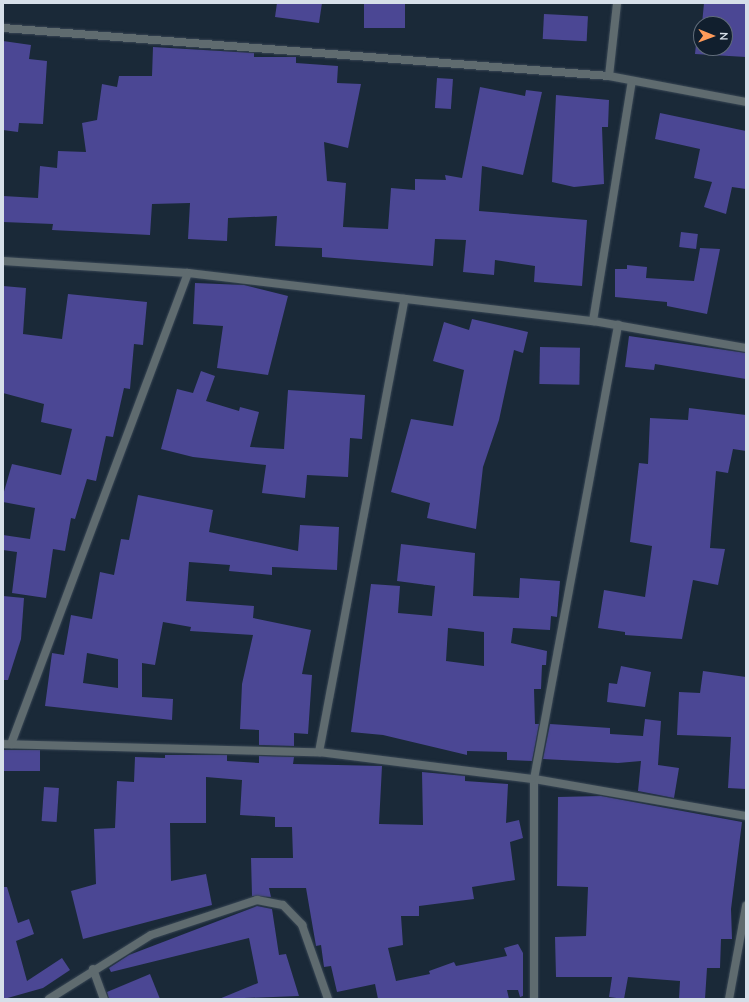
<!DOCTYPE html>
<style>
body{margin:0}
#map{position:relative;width:749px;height:1002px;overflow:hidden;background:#1a2938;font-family:Mulish,sans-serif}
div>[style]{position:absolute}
.building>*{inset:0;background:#4b4794;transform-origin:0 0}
.roads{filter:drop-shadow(0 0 1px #384654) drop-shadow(0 0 1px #384654)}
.street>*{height:8px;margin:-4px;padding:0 4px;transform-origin:4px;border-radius:4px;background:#5f6b6f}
span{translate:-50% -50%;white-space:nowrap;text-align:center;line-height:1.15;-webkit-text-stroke:3.5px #111f2e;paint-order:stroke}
.frame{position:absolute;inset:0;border:4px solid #d6dfe9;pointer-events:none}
.north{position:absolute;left:693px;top:16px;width:40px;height:40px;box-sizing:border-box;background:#111f2e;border:1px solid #606c79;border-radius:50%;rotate:91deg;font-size:11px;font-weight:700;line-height:16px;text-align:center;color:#d6dfe9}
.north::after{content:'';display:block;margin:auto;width:14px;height:18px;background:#ff9b5a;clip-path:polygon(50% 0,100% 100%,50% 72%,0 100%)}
</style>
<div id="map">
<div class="building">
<i style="clip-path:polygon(277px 3px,322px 3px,319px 23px,275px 17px)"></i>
<i style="left:364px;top:3px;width:41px;height:25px"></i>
<i style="clip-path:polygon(704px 3px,746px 3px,746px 57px,695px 54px,697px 34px,701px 35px,701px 48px,725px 48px,725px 24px,702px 24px)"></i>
<i style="left:544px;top:14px;width:44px;height:25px;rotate:3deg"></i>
<i style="clip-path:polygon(3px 41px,31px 45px,29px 59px,47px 61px,43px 124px,19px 123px,18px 132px,3px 130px)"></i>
<i style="clip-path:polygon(153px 47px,254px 53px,254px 57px,296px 57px,296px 63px,338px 66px,337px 83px,361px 84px,348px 148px,324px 142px,327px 181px,346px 183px,343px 227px,388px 229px,391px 188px,415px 190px,415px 179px,446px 180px,445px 175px,462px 178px,480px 87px,525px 96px,526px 90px,542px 92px,523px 175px,482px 166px,479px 211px,587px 220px,582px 286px,534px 282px,535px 266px,495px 260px,494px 275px,463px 272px,466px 240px,435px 239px,433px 266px,322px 257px,322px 248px,275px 246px,277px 216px,228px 218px,227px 241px,188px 239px,190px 203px,152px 204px,150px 235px,52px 230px,53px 224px,3px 222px,3px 196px,38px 198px,40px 166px,57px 168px,58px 151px,86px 152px,82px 123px,97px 120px,102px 84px,117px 87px,119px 76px,152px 76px)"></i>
<i style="left:437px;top:78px;width:16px;height:30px;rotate:4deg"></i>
<i style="clip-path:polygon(556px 95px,609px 100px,608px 127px,602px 127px,604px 184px,574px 187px,552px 182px)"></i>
<i style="clip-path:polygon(660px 113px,746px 131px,746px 189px,732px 187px,726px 214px,704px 207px,712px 182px,694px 178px,700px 149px,655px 139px)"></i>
<i style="left:681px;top:232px;width:17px;height:15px;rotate:7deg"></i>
<i style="clip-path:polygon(700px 248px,720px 249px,707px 314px,667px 306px,667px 302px,615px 297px,615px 269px,627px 269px,627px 265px,647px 267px,646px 278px,694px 281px)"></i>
<i style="clip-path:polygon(195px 283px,244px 285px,288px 296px,268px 375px,217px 368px,223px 326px,193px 324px)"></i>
<i style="clip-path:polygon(3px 286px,26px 288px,23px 334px,62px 339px,68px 294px,147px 302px,143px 345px,134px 344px,130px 389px,124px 388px,113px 437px,106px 436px,96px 481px,87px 479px,75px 519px,71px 518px,65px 551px,53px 549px,46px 598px,12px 593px,17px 552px,3px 550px,3px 535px,30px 539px,35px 508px,3px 502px,3px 495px,12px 464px,61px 475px,72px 429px,41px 422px,44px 404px,3px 393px)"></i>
<i style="clip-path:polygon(472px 319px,528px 332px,523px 353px,514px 350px,499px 420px,483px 467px,476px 529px,427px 518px,430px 503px,391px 492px,411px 419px,453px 426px,464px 370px,433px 361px,444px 322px,469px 330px)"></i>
<i style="clip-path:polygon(629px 336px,746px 353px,746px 379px,655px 364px,654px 370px,625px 367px)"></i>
<i style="left:540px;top:347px;width:40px;height:37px;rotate:1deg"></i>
<i style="clip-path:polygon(201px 371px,215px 376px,206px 401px,239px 411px,240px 407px,259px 412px,250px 447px,284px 449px,288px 390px,365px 395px,362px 439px,350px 438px,348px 477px,307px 475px,305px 498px,262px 493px,266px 465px,193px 457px,161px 449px,177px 389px,193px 393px)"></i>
<i style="clip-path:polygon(689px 408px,746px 415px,746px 451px,733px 449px,728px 473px,716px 471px,710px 548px,725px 549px,718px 585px,693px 580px,682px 639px,625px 635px,625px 632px,598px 628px,604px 590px,645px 597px,652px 546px,630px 542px,639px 463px,648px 464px,650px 418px,688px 420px)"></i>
<i style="clip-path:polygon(evenodd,138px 495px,213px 510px,209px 532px,298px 551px,300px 525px,339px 527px,337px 570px,272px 567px,272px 575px,229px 571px,230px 565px,189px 562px,186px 601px,254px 606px,253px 618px,311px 630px,302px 674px,312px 675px,308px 734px,294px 733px,294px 746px,259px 745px,259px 730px,240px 729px,242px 684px,253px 635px,190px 631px,191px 627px,163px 622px,155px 665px,142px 663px,142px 697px,173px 699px,172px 720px,45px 706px,52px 653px,64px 655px,71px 615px,92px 619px,100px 572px,114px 575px,121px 539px,129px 540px,138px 495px,87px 653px,118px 659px,118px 688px,83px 683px,87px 653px)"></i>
<i style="clip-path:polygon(evenodd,401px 544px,475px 553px,473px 596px,519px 598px,520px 578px,560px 581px,557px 617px,551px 616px,550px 630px,513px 628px,511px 643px,547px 651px,546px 665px,542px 665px,541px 689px,534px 689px,535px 724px,539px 724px,532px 761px,507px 760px,507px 752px,467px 751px,467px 755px,383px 735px,351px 732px,371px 584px,400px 586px,398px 613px,432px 616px,435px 586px,397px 581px,401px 544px,448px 628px,484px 632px,484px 666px,446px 661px,448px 628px)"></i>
<i style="clip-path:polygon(3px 596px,24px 598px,21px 639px,8px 680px,3px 680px)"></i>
<i style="clip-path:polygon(621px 666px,651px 672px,645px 707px,607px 702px,609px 683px,617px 684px)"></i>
<i style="clip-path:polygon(703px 671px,746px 677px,746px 789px,728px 788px,731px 737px,677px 735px,679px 692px,700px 693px)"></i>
<i style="clip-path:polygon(645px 719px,661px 721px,658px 765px,679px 768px,674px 798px,638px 791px,641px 761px,618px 763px,543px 759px,550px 724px,610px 728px,610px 734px,643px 736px)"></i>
<i style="left:3px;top:750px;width:37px;height:21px"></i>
<i style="clip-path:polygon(165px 755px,227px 755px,227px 761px,259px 763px,259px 756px,294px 757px,293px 764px,382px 766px,379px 824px,423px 825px,422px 772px,465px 776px,465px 781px,508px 784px,506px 823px,519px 820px,523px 838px,510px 842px,515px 880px,472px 887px,474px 899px,419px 906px,419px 916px,401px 916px,403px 945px,388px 948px,396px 981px,430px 974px,429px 971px,454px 962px,456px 966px,507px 956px,504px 948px,518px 944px,523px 953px,523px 996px,520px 997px,518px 990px,507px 990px,509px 999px,378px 999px,375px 984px,337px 992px,331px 966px,324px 967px,321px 945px,316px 946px,306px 888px,269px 888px,271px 897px,252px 896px,251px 858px,293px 858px,292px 827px,275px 827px,275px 817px,240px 815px,242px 780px,206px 777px,206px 823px,170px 823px,171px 881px,206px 874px,212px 905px,83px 939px,71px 891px,96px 884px,94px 829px,115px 828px,117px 781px,134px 782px,135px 757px,165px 758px)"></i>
<i style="left:44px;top:787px;width:15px;height:34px;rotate:4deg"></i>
<i style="clip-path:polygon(601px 796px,742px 822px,731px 909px,732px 939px,721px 939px,720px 968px,707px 968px,705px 999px,679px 999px,680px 981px,628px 977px,624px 999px,609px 997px,612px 977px,556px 977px,555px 937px,586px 936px,588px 887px,557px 886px,558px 797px)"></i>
<i style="clip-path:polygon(3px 887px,7px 887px,18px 923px,29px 919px,34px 934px,16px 941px,27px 981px,62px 958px,70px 970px,43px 988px,4px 999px)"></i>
<i style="clip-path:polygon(257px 906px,272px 909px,279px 955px,286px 954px,299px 996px,219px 999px,258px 983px,249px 938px,111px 972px,109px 968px,129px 955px)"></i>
<i style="clip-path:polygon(150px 974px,160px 999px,109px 999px,107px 992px)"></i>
</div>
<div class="roads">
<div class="street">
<i style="left:3px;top:28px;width:608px;rotate:4.53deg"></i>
<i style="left:609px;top:76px;width:139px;rotate:10.7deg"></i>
<i style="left:609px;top:76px;width:73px;rotate:-83.7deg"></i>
<i style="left:3px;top:261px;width:185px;rotate:3.7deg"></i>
<i style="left:188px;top:273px;width:408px;rotate:6.8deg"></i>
<i style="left:593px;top:321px;width:155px;rotate:10deg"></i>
<i style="left:593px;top:321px;width:243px;rotate:-80.8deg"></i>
<i style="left:3px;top:744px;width:316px;rotate:1.5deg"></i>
<i style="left:319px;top:752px;width:217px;rotate:7.2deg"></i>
<i style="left:534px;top:779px;width:215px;rotate:9.9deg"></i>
<i style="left:11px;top:744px;width:503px;rotate:-69.4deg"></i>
<i style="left:319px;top:752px;width:461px;rotate:-79.3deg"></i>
<i style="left:93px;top:969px;width:32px;rotate:70deg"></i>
<i style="left:49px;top:999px;width:120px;rotate:-32.1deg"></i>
<i style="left:151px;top:935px;width:112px;rotate:-18.3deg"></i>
<i style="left:257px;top:900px;width:26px;rotate:11deg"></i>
<i style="left:283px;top:905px;width:28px;rotate:46deg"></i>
<i style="left:302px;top:925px;width:78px;rotate:70.6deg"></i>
<i style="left:534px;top:999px;width:220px;rotate:-90deg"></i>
<i style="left:534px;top:779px;width:462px;rotate:-79.5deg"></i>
<i style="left:729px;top:999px;width:95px;rotate:-79.6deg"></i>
</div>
</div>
<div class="frame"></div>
<div class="north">N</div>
</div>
